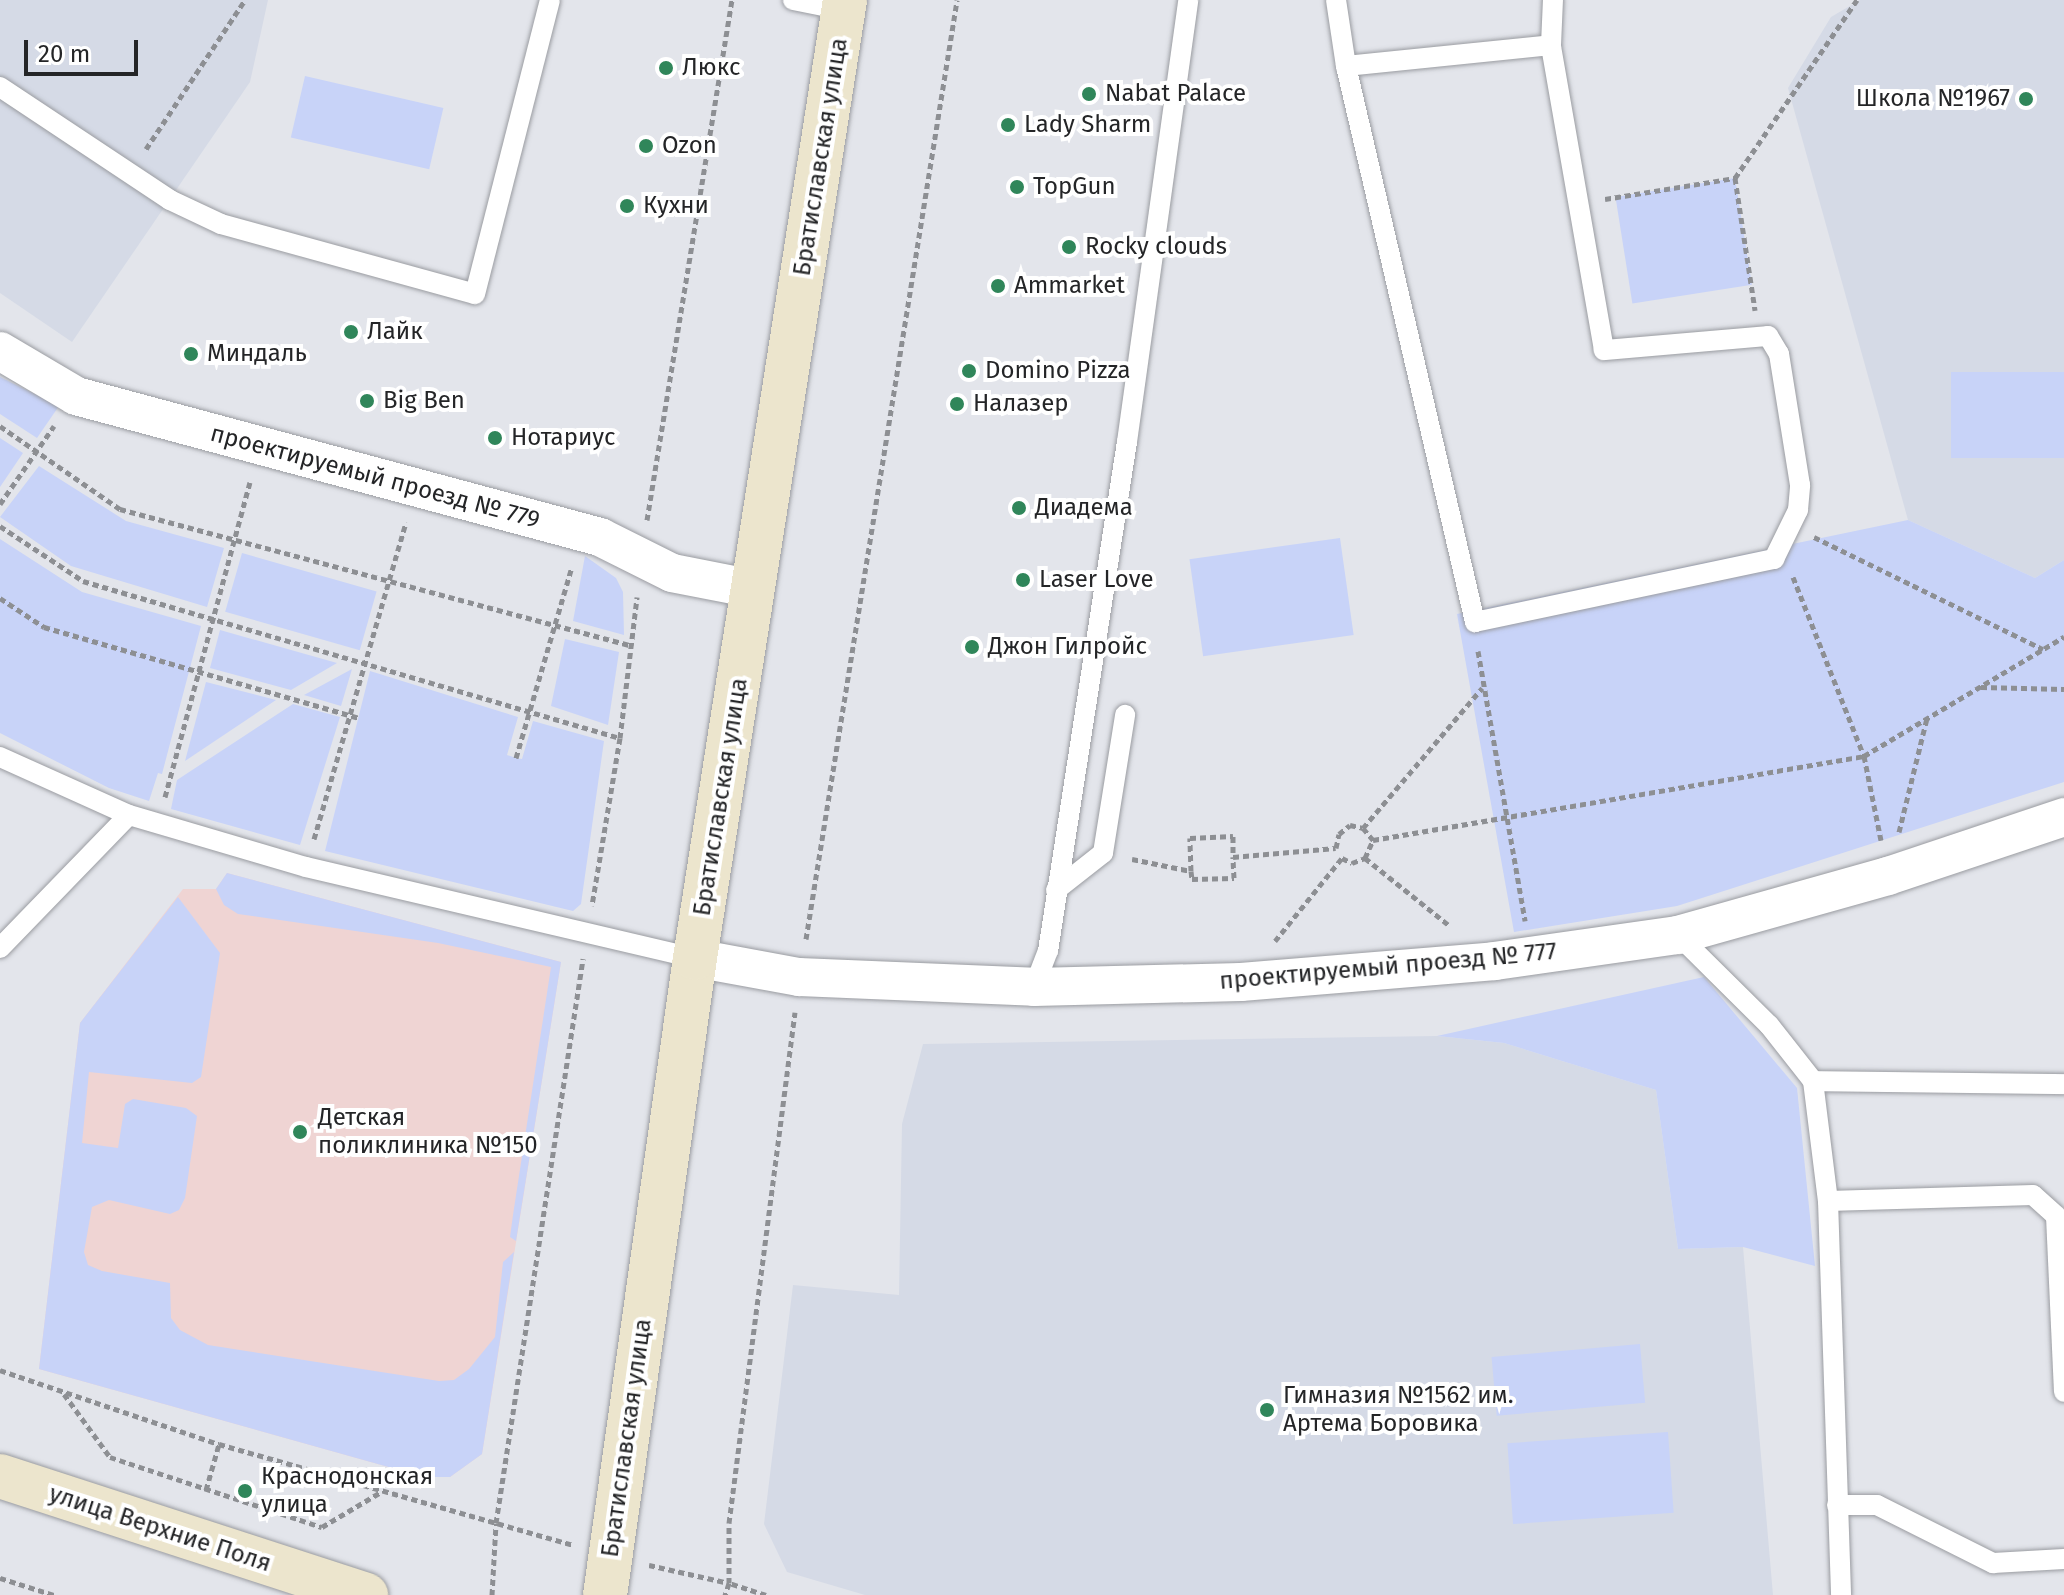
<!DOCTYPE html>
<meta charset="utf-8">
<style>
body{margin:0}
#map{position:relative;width:2064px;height:1595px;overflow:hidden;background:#e3e5eb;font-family:"Fira Sans",sans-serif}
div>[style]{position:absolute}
.built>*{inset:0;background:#d5dae6}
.medical>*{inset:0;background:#efd4d3}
.green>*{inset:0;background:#c8d3f8;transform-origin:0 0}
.path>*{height:5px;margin-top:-2.5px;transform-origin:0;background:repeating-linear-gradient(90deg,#8d8f93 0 6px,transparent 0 10px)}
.roads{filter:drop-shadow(0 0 2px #9a9ca1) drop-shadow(0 0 2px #9a9ca1)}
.service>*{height:20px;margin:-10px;padding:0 10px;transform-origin:10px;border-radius:10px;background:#fff}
.minor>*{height:38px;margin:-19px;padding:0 19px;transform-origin:19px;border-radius:19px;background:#fff}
.secondary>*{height:44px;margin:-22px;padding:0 22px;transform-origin:22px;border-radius:22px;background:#ece5cd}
.dots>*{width:22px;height:22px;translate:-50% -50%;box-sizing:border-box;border:4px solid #fff;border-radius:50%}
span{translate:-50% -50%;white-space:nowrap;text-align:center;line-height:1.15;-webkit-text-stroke:8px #fff;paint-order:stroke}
.poi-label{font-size:24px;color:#242527}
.left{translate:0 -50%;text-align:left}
.right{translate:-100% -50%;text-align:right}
.street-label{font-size:24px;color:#242527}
.scale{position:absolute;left:24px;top:40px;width:114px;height:36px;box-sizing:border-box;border:4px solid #242527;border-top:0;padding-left:10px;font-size:24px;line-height:28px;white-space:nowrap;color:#242527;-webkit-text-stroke:6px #fff;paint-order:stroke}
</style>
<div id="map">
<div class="built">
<i style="clip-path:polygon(0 0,268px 0,250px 82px,72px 342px,0 293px)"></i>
<i style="clip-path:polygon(1860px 0,2064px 0,2064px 560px,2035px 578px,1908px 520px,1788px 88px,1831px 17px)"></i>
<i style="clip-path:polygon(1437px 1036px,1504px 1043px,1656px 1090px,1678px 1249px,1743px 1247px,1773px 1595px,865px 1595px,787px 1572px,764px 1524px,793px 1285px,899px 1295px,902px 1124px,923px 1044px)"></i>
</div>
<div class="medical">
<i style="clip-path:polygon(227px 873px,561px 962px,482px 1454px,450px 1477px,424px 1477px,39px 1369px,80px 1023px,183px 889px,216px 889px)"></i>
</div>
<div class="green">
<i style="left:305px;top:76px;width:142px;height:63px;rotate:13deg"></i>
<i style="left:1735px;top:178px;width:108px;height:121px;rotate:81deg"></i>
<i style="left:2064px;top:372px;width:86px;height:113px;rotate:90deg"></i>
<i style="clip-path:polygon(0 377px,59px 406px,37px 438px,0 414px)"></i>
<i style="clip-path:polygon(0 438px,23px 453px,0 487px)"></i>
<i style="clip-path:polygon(39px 466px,126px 521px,224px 548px,207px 607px,71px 566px,0 517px)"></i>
<i style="clip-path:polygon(1908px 520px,2035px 578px,2064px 560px,2064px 782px,1677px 906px,1514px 932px,1457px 614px)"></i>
<i style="left:1340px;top:538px;width:98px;height:152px;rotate:82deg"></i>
<i style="clip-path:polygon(0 539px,82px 592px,201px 626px,162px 774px,158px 773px,149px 801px,109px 788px,0 733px)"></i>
<i style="left:242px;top:553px;width:140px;height:61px;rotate:16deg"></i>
<i style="clip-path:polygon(585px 556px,616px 578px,623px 592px,624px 635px,573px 621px)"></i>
<i style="clip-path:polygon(220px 630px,337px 663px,291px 690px,210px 668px)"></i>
<i style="clip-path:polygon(565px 639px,619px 652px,608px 725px,551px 706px)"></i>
<i style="clip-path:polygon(352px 669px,341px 706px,304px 695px)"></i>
<i style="clip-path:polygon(370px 671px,518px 717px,507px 755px,516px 758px,522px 759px,533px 721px,604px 741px,581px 904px,573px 911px,325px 851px)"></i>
<i style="clip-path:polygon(206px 682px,276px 700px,185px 761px)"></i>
<i style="clip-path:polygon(293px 704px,340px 717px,300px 845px,171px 809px,177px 780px)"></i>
<i style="clip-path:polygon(227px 873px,561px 962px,516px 1241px,510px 1237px,513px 1215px,551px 967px,438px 943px,238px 914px,224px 905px,216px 889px)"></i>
<i style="clip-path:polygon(178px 897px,220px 953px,201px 1077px,192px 1083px,89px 1072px,82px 1143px,118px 1148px,125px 1104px,133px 1099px,186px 1108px,197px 1116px,185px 1198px,179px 1210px,170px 1214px,109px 1200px,92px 1207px,84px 1252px,88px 1265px,102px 1271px,170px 1283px,171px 1318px,180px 1330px,208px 1345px,439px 1381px,454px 1380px,469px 1369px,495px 1337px,503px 1262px,514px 1252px,482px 1454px,450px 1477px,424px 1477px,39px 1369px,80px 1023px)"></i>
<i style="clip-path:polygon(1704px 977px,1797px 1088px,1815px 1266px,1743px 1247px,1678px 1249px,1656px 1090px,1504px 1043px,1437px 1036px)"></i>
<i style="left:1640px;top:1344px;width:59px;height:149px;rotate:85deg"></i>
<i style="left:1668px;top:1432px;width:81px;height:161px;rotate:86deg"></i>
</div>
<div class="path">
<i style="left:146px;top:149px;width:179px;rotate:-56.4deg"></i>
<i style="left:1735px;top:178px;width:216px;rotate:-55.6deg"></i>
<i style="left:1605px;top:199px;width:132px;rotate:-9.2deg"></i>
<i style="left:1735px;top:178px;width:134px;rotate:81.4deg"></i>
<i style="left:0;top:426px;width:146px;rotate:34.7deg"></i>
<i style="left:120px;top:509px;width:531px;rotate:14.95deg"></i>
<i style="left:0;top:504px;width:95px;rotate:-55.3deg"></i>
<i style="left:647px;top:520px;width:527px;rotate:-80.72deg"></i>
<i style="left:0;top:526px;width:100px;rotate:33.5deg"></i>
<i style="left:83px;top:581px;width:559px;rotate:16.3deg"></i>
<i style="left:620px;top:738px;width:170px;rotate:99.5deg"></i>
<i style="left:1814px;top:537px;width:255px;rotate:26.1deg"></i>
<i style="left:1793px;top:577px;width:193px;rotate:68.4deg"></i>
<i style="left:1864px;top:756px;width:86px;rotate:78.6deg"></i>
<i style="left:0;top:598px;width:53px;rotate:33.4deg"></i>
<i style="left:44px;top:627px;width:329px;rotate:16.1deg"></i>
<i style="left:1478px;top:651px;width:274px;rotate:80.1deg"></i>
<i style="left:1981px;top:687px;width:83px;rotate:1.4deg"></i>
<i style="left:620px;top:738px;width:142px;rotate:-83.1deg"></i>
<i style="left:516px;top:758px;width:199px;rotate:-73.7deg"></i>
<i style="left:165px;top:797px;width:326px;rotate:-74.9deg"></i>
<i style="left:1363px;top:828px;width:184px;rotate:-49.6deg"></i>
<i style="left:1899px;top:832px;width:117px;rotate:-76.2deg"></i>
<i style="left:314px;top:839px;width:330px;rotate:-73.8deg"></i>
<i style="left:1365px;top:858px;width:109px;rotate:38.7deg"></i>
<i style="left:1132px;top:859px;width:60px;rotate:11.5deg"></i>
<i style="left:1191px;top:871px;width:8px;rotate:83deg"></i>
<i style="left:1192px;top:879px;width:42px;rotate:-1.4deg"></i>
<i style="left:1234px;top:878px;width:21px;rotate:-93deg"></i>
<i style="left:1233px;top:857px;width:103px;rotate:-5deg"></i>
<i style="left:1336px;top:848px;width:14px;rotate:-78deg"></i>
<i style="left:1339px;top:834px;width:14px;rotate:-39deg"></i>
<i style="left:1350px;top:825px;width:13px;rotate:13deg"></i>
<i style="left:1363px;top:828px;width:16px;rotate:50deg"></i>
<i style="left:1373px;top:840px;width:498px;rotate:-9.7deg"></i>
<i style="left:1864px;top:756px;width:233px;rotate:-30.8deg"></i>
<i style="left:1191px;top:871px;width:33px;rotate:-92deg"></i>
<i style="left:1190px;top:838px;width:43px;rotate:-2.7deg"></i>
<i style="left:1233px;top:836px;width:21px;rotate:90deg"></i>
<i style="left:806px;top:939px;width:951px;rotate:-80.86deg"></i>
<i style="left:1275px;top:941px;width:107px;rotate:-51.1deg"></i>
<i style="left:1342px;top:858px;width:11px;rotate:27deg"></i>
<i style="left:1352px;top:863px;width:14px;rotate:-21deg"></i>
<i style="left:1365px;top:858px;width:20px;rotate:-66deg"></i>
<i style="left:0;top:1370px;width:231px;rotate:18.7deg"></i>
<i style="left:219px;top:1444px;width:368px;rotate:15.9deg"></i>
<i style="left:64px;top:1394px;width:78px;rotate:53.9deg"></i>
<i style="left:110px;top:1457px;width:223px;rotate:18.3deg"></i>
<i style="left:322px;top:1527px;width:69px;rotate:-30.7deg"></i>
<i style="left:206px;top:1490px;width:48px;rotate:-74.2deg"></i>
<i style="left:649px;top:1565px;width:82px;rotate:12.7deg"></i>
<i style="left:729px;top:1583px;width:13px;rotate:108deg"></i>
<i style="left:0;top:1578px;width:57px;rotate:17.5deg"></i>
<i style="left:492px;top:1595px;width:72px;rotate:-86.8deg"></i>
<i style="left:496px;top:1523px;width:571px;rotate:-81.23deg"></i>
<i style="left:766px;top:1595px;width:39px;rotate:-162deg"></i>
<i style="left:729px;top:1583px;width:60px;rotate:-90deg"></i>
<i style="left:729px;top:1523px;width:515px;rotate:-82.64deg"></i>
</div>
<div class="roads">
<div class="service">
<i style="left:793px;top:0;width:51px;rotate:11.3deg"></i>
<i style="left:1336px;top:0;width:67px;rotate:81.4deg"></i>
<i style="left:1346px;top:66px;width:571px;rotate:76.94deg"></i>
<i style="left:1475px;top:622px;width:306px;rotate:-11.9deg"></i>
<i style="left:1774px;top:559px;width:55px;rotate:-63.9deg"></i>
<i style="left:1798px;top:510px;width:25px;rotate:-85deg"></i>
<i style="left:1800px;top:485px;width:133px;rotate:-99.1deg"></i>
<i style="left:1779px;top:354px;width:21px;rotate:-121deg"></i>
<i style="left:1768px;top:336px;width:165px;rotate:175.1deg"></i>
<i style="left:1604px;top:350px;width:310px;rotate:-99.9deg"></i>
<i style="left:1551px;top:45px;width:45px;rotate:-87.5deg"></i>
<i style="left:1346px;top:66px;width:206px;rotate:-5.8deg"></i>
<i style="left:0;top:87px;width:204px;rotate:33.6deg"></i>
<i style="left:170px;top:200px;width:56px;rotate:25.2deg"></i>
<i style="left:221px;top:224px;width:263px;rotate:15.4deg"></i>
<i style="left:475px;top:294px;width:303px;rotate:-75.7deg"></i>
<i style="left:0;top:757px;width:141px;rotate:24.2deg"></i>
<i style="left:1056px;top:890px;width:60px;rotate:-38.2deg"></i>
<i style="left:1103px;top:853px;width:140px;rotate:-80.9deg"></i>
<i style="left:1678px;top:935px;width:128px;rotate:44.7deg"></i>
<i style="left:1769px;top:1025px;width:71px;rotate:51.8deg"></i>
<i style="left:1813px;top:1081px;width:121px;rotate:82.9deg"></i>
<i style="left:1828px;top:1201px;width:394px;rotate:88.1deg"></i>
<i style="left:0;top:948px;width:185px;rotate:-45.9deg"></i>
<i style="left:129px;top:815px;width:184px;rotate:16.4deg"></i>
<i style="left:306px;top:867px;width:400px;rotate:13.2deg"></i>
<i style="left:1034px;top:987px;width:39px;rotate:-69deg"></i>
<i style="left:1048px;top:951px;width:515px;rotate:-81.18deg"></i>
<i style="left:1127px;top:442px;width:446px;rotate:-82.1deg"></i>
<i style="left:1813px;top:1081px;width:251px;rotate:0.7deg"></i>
<i style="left:1828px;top:1201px;width:205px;rotate:-1.7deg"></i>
<i style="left:2033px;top:1195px;width:31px;rotate:42deg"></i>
<i style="left:2056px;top:1216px;width:176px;rotate:87.4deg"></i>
<i style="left:1837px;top:1505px;width:40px"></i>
<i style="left:1877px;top:1505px;width:130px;rotate:26.6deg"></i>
<i style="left:1993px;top:1563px;width:71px;rotate:-3.2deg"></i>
</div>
<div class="minor">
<i style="left:0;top:351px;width:88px;rotate:30.6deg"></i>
<i style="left:76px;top:396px;width:543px;rotate:15.06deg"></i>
<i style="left:600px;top:537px;width:80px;rotate:26.6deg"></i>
<i style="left:672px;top:573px;width:84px;rotate:11deg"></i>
<i style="left:695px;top:958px;width:106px;rotate:10.4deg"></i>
<i style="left:799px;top:977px;width:235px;rotate:2.4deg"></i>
<i style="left:1034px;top:987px;width:207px;rotate:-1.4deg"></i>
<i style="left:1241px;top:982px;width:255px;rotate:-4.7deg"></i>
<i style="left:1495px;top:961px;width:185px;rotate:-8.1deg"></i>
<i style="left:1678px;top:935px;width:218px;rotate:-15.7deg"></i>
<i style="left:1888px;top:876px;width:186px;rotate:-18.5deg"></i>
</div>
<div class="secondary">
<i style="left:0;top:1476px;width:385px;rotate:18deg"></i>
<i style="left:605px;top:1595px;width:643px;rotate:-81.96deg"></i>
<i style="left:695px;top:958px;width:970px;rotate:-81.1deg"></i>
</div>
</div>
<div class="dots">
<i style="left:666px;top:68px;background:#30865a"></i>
<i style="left:1089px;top:94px;background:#30865a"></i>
<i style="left:2026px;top:99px;background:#30865a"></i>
<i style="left:1008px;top:125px;background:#30865a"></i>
<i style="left:646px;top:146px;background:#30865a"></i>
<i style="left:1017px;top:187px;background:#30865a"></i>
<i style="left:627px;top:206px;background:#30865a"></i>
<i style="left:1069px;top:247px;background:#30865a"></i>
<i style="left:998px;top:286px;background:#30865a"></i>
<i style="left:351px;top:332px;background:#30865a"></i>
<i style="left:191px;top:354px;background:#30865a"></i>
<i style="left:969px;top:371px;background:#30865a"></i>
<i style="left:367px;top:401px;background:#30865a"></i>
<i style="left:957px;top:404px;background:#30865a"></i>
<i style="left:495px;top:438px;background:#30865a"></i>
<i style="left:1019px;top:508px;background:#30865a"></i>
<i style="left:1023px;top:580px;background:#30865a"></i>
<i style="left:972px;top:647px;background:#30865a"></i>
<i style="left:300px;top:1132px;background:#30865a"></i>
<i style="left:1267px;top:1410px;background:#30865a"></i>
<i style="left:245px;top:1491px;background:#30865a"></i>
</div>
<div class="poi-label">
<span class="left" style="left:682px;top:68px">Люкс</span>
<span class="left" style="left:1105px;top:94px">Nabat Palace</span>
<span class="right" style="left:2010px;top:99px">Школа №1967</span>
<span class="left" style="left:1024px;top:125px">Lady Sharm</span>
<span class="left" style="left:662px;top:146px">Ozon</span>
<span class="left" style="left:1033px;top:187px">TopGun</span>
<span class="left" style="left:643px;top:206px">Кухни</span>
<span class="left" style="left:1085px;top:247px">Rocky clouds</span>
<span class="left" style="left:1014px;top:286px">Ammarket</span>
<span class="left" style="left:367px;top:332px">Лайк</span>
<span class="left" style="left:207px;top:354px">Миндаль</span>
<span class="left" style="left:985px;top:371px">Domino Pizza</span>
<span class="left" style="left:383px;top:401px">Big Ben</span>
<span class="left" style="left:973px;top:404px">Налазер</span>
<span class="left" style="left:511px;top:438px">Нотариус</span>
<span class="left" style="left:1035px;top:508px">Диадема</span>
<span class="left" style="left:1039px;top:580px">Laser Love</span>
<span class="left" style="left:988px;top:647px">Джон Гилройс</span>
<span class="left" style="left:318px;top:1132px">Детская<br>поликлиника №150</span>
<span class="left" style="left:1283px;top:1410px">Гимназия №1562 им.<br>Артема Боровика</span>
<span class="left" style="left:261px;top:1491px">Краснодонская<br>улица</span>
</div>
<div class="street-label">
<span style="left:821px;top:157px;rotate:-81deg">Братиславская улица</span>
<span style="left:375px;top:477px;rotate:15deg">проектируемый проезд № 779</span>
<span style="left:721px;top:797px;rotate:-81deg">Братиславская улица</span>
<span style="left:1388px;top:967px;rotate:-5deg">проектируемый проезд № 777</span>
<span style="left:627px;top:1438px;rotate:-82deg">Братиславская улица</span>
<span style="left:160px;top:1529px;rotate:18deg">улица Верхние Поля</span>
</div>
<div class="scale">20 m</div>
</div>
